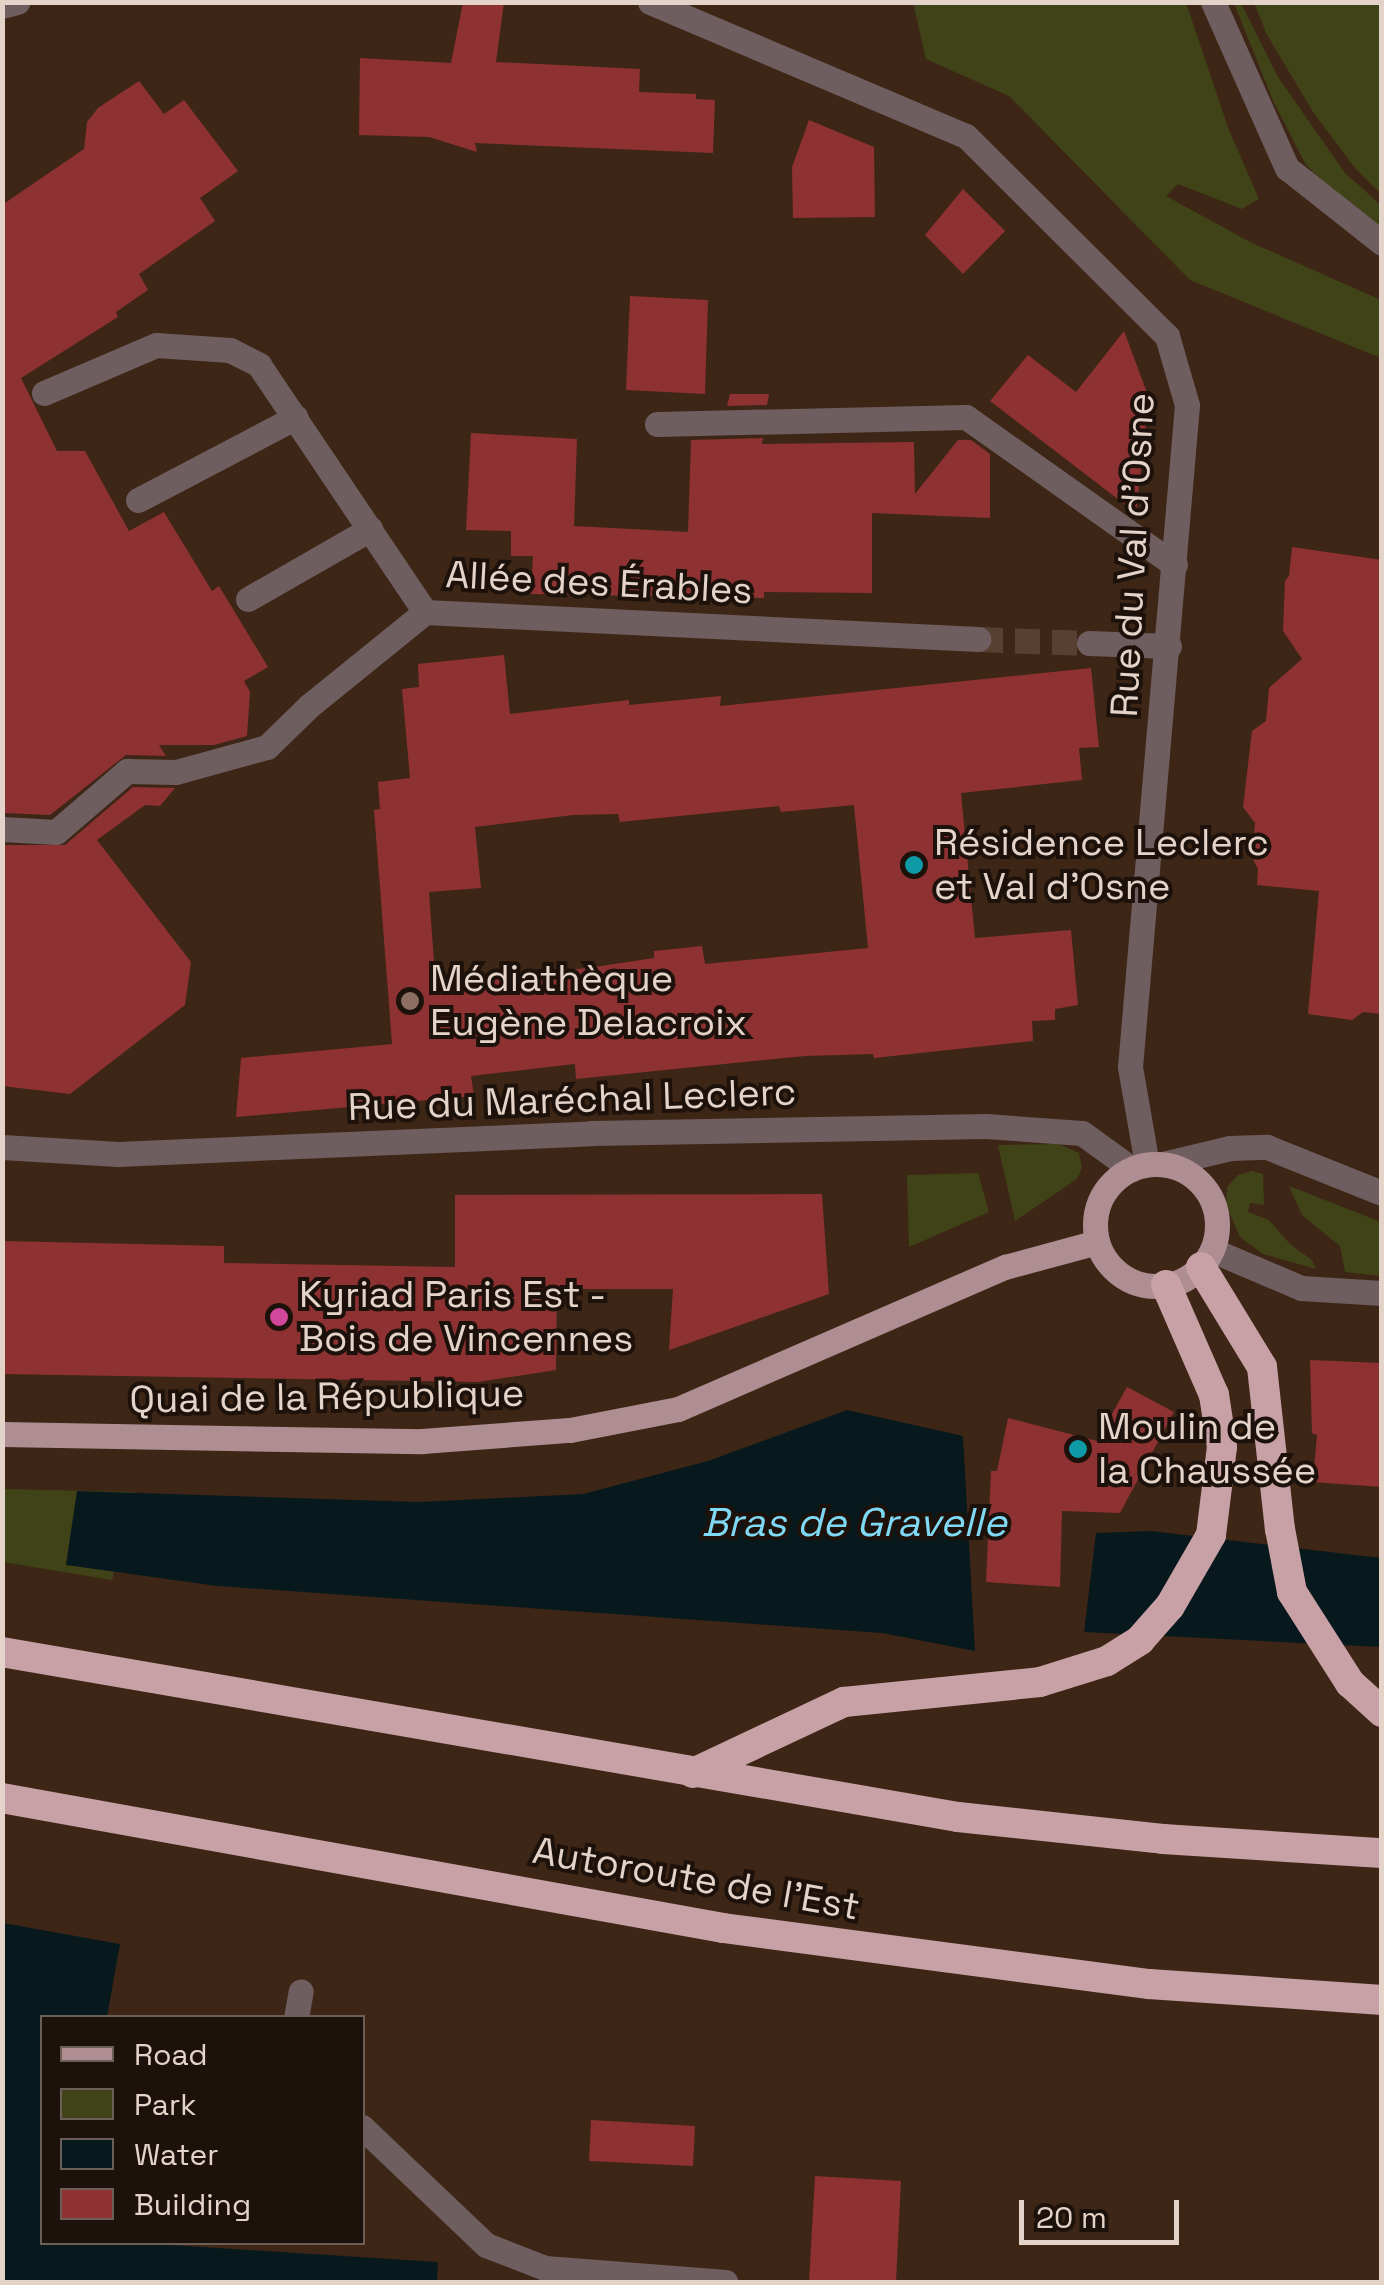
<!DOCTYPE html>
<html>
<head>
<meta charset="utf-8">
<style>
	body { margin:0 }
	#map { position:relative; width:1384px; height:2285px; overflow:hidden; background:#3e2616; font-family:"Space Grotesk",sans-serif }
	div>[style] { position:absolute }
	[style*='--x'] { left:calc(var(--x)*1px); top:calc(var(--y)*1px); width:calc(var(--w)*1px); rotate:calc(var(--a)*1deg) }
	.green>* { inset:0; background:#404317 }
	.water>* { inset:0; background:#08191e }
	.building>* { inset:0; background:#8e3132 }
	.minor-tunnel>* { height:25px; margin-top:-12.5px; transform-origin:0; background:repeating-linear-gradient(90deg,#574031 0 25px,transparent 0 37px) }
	.minor>* { height:25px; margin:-12.5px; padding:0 12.5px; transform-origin:12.5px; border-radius:12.5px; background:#6e5e60 }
	.major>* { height:25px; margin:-12.5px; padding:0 12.5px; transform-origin:12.5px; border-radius:12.5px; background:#ae8e92 }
	.major>.ring { margin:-12.5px; padding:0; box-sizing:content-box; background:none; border:25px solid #ae8e92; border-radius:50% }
	.highway>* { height:30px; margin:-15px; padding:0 15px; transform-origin:15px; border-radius:15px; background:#c7a1a6 }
	.dots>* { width:28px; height:28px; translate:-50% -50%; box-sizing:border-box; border:5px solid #1d120b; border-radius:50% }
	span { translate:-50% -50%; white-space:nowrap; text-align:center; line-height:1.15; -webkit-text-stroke:8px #1d120b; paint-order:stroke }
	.street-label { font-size:38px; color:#e3d3c9 }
	.poi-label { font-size:38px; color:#e3d3c9 }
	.left { translate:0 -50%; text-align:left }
	.water-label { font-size:40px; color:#80d9f4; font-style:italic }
	.frame { position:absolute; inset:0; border:5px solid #e3d3c9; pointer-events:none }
	.legend { position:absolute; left:40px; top:2015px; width:325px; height:230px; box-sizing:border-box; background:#1d120b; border:2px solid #6c5f57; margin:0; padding:12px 18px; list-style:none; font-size:30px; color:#e3d3c9 }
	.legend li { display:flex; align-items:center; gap:20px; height:50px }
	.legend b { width:50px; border:2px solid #6c5f57 }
	.scale { position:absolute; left:1019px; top:2200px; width:160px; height:45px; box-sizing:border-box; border:5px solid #e3d3c9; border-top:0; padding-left:12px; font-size:30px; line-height:35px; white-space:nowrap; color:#e3d3c9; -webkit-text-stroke:8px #1d120b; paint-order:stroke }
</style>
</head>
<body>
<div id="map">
	<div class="green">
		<div style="clip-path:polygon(913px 3px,1186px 3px,1229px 130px,1259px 199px,1242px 209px,1178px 184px,1166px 196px,1250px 242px,1381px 300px,1381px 358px,1190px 280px,1009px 96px,926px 59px)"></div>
		<div style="clip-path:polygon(1234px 3px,1241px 3px,1278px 77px,1345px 173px,1381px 205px,1381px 227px,1329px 191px,1305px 163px,1274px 103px)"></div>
		<div style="clip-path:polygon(1254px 3px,1381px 3px,1381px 194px,1355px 168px,1313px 112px,1267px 35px)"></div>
		<div style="clip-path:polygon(1058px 1144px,1079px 1153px,1082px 1168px,1077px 1179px,1015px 1221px,998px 1145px)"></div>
		<div style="clip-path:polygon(1252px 1171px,1263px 1174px,1264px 1205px,1250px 1203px,1248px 1212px,1269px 1220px,1291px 1245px,1312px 1260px,1316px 1269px,1263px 1254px,1240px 1237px,1226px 1205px,1227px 1187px,1238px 1175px)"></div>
		<div style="clip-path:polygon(978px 1173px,989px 1212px,909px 1247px,907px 1175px)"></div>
		<div style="clip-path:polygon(1289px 1186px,1381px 1222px,1381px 1276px,1345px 1272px,1340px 1246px,1302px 1215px)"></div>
		<div style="clip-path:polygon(2px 1489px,136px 1492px,112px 1580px,3px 1562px)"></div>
	</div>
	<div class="water">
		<div style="clip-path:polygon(847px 1410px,963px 1436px,975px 1651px,882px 1633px,217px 1586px,66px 1565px,77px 1491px,419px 1502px,583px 1494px,708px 1461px)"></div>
		<div style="clip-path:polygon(1151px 1531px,1381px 1558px,1381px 1647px,1084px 1632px,1096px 1533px)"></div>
		<div style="clip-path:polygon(3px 1923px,120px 1944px,107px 2017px,42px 2018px,42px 2242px,140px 2243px,438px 2262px,437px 2282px,3px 2282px)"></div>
	</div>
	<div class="building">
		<div style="clip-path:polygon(463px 2px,504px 2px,496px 62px,640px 69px,639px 92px,696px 94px,696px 99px,715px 100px,713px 153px,475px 143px,477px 152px,429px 137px,359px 135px,360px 58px,451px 63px)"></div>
		<div style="clip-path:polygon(139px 81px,164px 114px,184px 100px,238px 171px,200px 198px,215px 221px,139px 274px,148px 290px,116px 312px,118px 317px,21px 378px,57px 451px,85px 451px,129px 531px,164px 512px,212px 591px,219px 586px,268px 667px,244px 681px,250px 692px,247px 736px,214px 745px,159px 745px,166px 756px,126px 755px,50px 815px,2px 813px,2px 205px,84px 149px,87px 122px,98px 108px)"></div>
		<div style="clip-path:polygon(809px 120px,874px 147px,875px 217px,793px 218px,792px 167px)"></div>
		<div style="clip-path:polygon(963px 189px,1005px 231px,963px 274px,925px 235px)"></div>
		<div style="clip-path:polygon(630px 296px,708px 300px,705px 394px,626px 390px)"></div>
		<div style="clip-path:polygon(1124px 331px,1149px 398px,1136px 513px,990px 401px,1028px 355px,1076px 392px)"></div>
		<div style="clip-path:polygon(730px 394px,769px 394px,767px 405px,727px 406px)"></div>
		<div style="clip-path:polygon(471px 433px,577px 439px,574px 526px,688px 532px,691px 440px,763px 438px,762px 444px,914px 442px,915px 494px,958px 440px,971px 440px,990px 454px,990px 518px,872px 513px,872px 593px,764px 592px,764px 598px,531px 594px,533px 556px,511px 556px,511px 531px,466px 530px)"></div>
		<div style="clip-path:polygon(1292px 547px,1382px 560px,1382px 1014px,1363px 1012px,1352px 1020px,1308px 1014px,1319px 891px,1257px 885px,1258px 869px,1252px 857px,1255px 823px,1243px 807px,1252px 731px,1266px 721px,1269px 688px,1302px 659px,1283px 631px,1285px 581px,1289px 576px)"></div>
		<div style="clip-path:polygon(evenodd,504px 655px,510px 714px,629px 700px,629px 705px,721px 696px,720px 706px,1091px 668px,1099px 747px,1079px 748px,1082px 780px,961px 793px,975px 938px,1071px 930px,1078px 1005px,1055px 1009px,1055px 1020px,1032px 1021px,1033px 1041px,874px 1058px,873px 1054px,805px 1056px,576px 1079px,575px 1064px,471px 1076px,474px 1096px,236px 1117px,241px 1058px,392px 1044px,374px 810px,380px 809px,378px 782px,410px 778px,402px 689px,419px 687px,418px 664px,504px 655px,854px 805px,868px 948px,705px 964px,702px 946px,654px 951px,654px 958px,588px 968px,464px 979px,464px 975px,435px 976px,429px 892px,481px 888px,475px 827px,573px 815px,618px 814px,620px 822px,779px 806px,781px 812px,854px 805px)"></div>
		<div style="clip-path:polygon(133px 787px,175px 788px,160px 806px,145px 805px,97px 840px,191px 962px,185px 1005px,70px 1094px,2px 1086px,2px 845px,65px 845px)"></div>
		<div style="clip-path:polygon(822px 1194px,829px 1294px,669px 1350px,673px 1289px,557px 1289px,556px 1370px,478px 1382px,2px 1374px,2px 1241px,224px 1246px,224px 1263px,455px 1267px,455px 1195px)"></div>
		<div style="clip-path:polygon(1310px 1360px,1382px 1363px,1382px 1487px,1313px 1482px,1317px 1435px,1312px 1433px)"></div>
		<div style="clip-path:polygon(1127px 1387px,1174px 1412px,1120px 1513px,1062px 1511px,1060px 1587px,986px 1582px,991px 1471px,997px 1471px,1008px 1418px,1097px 1441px)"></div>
		<div style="clip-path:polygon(591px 2120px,695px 2126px,693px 2166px,589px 2161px)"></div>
		<div style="clip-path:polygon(815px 2176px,901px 2181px,896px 2282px,809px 2282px)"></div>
	</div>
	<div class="minor-tunnel">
		<div style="--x:978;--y:639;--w:111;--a:2.1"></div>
	</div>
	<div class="minor">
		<div style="--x:650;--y:2;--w:343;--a:23"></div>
		<div style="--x:966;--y:136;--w:284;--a:44.9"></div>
		<div style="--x:1167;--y:336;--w:72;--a:73.8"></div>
		<div style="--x:1187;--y:405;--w:664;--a:94.92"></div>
		<div style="--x:1130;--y:1067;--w:98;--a:80.1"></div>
		<div style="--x:1213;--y:2;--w:182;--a:66"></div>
		<div style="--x:1287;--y:168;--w:121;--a:38.3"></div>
		<div style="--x:2;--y:6;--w:16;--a:-15"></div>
		<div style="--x:44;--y:393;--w:122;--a:-23.2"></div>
		<div style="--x:156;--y:345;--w:74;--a:3.9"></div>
		<div style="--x:230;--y:350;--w:33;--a:27"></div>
		<div style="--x:259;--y:365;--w:298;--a:56.1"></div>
		<div style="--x:657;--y:424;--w:309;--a:-1.3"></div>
		<div style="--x:966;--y:417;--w:256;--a:35.3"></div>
		<div style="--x:138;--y:500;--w:178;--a:-27.7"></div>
		<div style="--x:248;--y:599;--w:141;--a:-29.8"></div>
		<div style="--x:1089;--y:643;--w:80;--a:2.1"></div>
		<div style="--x:2;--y:829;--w:54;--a:3.2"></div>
		<div style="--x:56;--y:832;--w:94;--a:-40.7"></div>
		<div style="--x:127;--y:771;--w:49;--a:1.2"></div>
		<div style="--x:176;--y:772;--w:94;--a:-15.4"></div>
		<div style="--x:267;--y:747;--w:59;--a:-44.3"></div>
		<div style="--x:309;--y:706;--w:149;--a:-39"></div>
		<div style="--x:425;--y:612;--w:554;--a:2.8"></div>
		<div style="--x:2;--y:1147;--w:116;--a:3.5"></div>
		<div style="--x:118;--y:1154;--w:473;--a:-2.5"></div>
		<div style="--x:591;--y:1133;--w:395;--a:-1"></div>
		<div style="--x:986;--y:1126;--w:96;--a:4.2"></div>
		<div style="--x:1082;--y:1133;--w:62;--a:35.8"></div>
		<div style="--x:1163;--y:1164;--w:69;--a:-13.4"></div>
		<div style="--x:1230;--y:1148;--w:37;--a:-2"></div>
		<div style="--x:1267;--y:1147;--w:124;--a:21.8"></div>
		<div style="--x:1212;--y:1250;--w:97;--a:23.1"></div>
		<div style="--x:1301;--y:1288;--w:81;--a:3.5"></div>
		<div style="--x:296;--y:2018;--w:27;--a:-80"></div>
		<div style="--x:362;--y:2127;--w:171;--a:43.6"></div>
		<div style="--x:486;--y:2245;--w:63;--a:21.3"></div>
		<div style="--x:545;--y:2268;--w:181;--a:4.4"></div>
	</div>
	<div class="major">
		<div class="ring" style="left:1095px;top:1164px;width:97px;height:97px"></div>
		<div style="--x:2;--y:1434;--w:420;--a:1"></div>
		<div style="--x:422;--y:1441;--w:148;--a:-4.3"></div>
		<div style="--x:570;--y:1430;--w:110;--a:-11"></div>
		<div style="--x:678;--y:1409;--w:357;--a:-23.5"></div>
		<div style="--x:1005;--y:1267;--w:95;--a:-15.2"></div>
	</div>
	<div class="highway">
		<div style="--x:1201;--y:1267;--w:117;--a:58.6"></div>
		<div style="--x:1262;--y:1367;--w:163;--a:83.7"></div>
		<div style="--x:1280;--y:1529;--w:64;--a:79.2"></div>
		<div style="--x:1292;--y:1592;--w:108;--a:57.5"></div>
		<div style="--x:1350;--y:1683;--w:43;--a:42.2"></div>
		<div style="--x:2;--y:1652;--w:970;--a:9.79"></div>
		<div style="--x:958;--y:1817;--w:206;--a:6.1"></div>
		<div style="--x:1163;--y:1839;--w:219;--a:3.7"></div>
		<div style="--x:693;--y:1773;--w:167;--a:-25.2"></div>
		<div style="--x:844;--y:1702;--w:197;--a:-5.8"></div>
		<div style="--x:1040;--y:1682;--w:70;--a:-17.4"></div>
		<div style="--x:1107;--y:1661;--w:39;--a:-32"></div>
		<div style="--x:1140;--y:1640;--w:45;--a:-48.6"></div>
		<div style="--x:1170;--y:1606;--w:82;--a:-60"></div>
		<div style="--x:1211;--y:1535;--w:89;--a:-82.9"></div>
		<div style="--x:1222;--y:1447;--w:53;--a:-98.7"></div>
		<div style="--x:1214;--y:1395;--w:120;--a:-113.6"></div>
		<div style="--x:2;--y:1798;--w:733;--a:10.22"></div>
		<div style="--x:723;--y:1928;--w:430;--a:7.5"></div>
		<div style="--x:1149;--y:1984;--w:234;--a:3.9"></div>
	</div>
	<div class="dots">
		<div style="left:914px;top:865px;background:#0f9aa8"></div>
		<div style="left:410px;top:1001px;background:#8d6e63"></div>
		<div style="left:279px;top:1317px;background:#d1479c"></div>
		<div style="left:1078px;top:1449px;background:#0f9aa8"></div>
	</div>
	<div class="street-label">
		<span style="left:1133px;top:555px;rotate:-87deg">Rue du Val d'Osne</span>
		<span style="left:599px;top:583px;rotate:3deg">Allée des Érables</span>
		<span style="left:572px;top:1100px;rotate:-2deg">Rue du Maréchal Leclerc</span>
		<span style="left:327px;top:1397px;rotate:-1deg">Quai de la République</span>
		<span style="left:696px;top:1879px;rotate:10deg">Autoroute de l’Est</span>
	</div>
	<div class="poi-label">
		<span class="left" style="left:934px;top:865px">Résidence Leclerc<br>et Val d'Osne</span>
		<span class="left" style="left:430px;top:1001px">Médiathèque<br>Eugène Delacroix</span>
		<span class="left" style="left:299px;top:1317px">Kyriad Paris Est -<br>Bois de Vincennes</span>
		<span class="left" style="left:1098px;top:1449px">Moulin de<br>la Chaussée</span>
	</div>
	<div class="water-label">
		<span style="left:854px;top:1523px">Bras de Gravelle</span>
	</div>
	<div class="frame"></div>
	<ul class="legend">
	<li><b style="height:12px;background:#ae8e92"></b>Road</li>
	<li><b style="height:28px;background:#404317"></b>Park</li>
	<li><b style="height:28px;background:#08191e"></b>Water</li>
	<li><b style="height:28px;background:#8e3132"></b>Building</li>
	</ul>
	<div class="scale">20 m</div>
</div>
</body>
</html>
